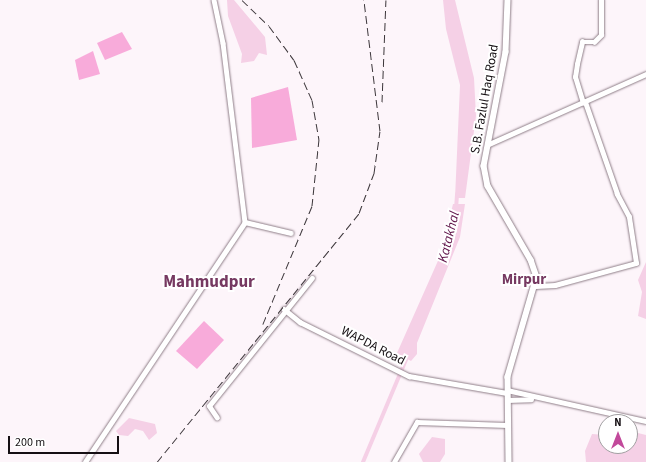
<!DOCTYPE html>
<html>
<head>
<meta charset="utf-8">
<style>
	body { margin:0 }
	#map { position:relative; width:646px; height:462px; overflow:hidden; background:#fdf5fa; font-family:"Source Sans 3",sans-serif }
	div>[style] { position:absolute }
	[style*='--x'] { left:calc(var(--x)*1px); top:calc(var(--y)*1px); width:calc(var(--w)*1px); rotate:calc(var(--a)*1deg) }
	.green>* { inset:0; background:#f8abda }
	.water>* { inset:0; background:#f5d0e6 }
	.canal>* { height:4px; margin:-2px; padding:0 2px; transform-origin:2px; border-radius:2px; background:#f5d0e6 }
	.roads { filter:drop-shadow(0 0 1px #8f7e88) drop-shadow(0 0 1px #8f7e88) }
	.minor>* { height:4.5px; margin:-2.25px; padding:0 2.25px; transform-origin:2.25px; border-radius:2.25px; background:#fff }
	.major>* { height:5.5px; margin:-2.75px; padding:0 2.75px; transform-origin:2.75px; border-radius:2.75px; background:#fff }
	.rail>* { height:1px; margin-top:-0.5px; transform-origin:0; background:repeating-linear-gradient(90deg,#3b3539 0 8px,transparent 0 12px) }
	span { translate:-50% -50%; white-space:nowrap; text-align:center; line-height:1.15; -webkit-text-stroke:4px #fff; paint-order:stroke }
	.street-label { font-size:13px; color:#150f13 }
	.water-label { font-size:14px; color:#60154a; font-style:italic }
	.quarter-label { font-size:15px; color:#763961; font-weight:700 }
	.district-label { font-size:17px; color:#763961; font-weight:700 }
	.north { position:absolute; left:598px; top:414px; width:40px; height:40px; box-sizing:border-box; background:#fff; border:1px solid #a19fa1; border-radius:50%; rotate:0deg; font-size:11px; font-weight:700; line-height:16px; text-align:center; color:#150f13 }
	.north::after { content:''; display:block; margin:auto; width:14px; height:18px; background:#c2499b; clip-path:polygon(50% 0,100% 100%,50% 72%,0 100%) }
	.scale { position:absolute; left:8px; top:436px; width:111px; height:18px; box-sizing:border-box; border:2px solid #150f13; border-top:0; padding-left:5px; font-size:12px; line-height:14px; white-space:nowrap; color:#150f13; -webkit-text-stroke:3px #fff; paint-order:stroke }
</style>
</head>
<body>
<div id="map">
	<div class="green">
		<div style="clip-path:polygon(122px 32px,132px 49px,105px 60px,97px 43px)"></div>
		<div style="clip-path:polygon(93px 51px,100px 74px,79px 80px,75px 60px)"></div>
		<div style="clip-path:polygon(288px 87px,297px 140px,252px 148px,251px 98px)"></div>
		<div style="clip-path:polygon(204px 321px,224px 340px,197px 369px,176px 351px)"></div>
	</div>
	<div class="water">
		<div style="clip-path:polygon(227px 0,234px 0,265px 37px,267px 55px,259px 53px,254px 61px,241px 63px,242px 54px,228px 16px)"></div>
		<div style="clip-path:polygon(443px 0,455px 0,474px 78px,476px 116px,465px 198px,455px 198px,460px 85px,446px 29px)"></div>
		<div style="clip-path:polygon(453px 204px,465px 204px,460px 237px,417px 343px,417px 354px,411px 361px,397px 353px,441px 254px)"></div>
		<div style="clip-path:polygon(646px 262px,646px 319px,638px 316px,642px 292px,638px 280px)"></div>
		<div style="clip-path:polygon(129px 418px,155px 424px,157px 433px,149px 440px,143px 431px,135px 429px,128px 436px,119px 435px,116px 431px)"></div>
		<div style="clip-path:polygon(630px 431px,646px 435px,646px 462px,586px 462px,585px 451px,592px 434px,606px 435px,606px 446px,630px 446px)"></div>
		<div style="clip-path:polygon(432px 437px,445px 439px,445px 454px,440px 462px,423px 462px,419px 454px)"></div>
	</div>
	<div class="canal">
		<div style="--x:456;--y:209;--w:15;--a:-86"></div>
		<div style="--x:363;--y:462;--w:116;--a:-67.2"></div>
	</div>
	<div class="roads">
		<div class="minor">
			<div style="--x:214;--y:0;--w:44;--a:78.2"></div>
			<div style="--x:223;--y:43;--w:180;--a:83"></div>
			<div style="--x:583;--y:103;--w:27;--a:-107"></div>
			<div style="--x:575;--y:77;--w:13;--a:-81"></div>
			<div style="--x:577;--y:64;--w:23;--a:-77"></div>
			<div style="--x:582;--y:42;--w:12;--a:0"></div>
			<div style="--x:594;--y:42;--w:10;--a:-45"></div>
			<div style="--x:601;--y:35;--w:35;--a:-90"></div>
			<div style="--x:489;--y:144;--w:172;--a:-24"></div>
			<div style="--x:536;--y:286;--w:19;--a:-3"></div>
			<div style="--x:555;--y:285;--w:84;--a:-15.2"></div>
			<div style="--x:636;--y:263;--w:47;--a:-98.7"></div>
			<div style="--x:629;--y:217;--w:26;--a:-118"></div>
			<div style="--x:617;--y:194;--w:97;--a:-109.2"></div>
			<div style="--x:284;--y:309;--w:21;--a:39"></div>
			<div style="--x:300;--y:322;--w:122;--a:26.4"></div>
			<div style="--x:409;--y:376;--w:99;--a:9.8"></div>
			<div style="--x:507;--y:390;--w:142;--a:12.6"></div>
			<div style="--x:507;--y:400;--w:24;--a:-2"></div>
			<div style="--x:217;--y:418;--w:14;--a:-124"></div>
			<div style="--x:209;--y:406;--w:164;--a:-51.2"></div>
			<div style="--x:85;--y:462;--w:288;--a:-56.3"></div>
			<div style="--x:245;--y:222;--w:47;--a:13.4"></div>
			<div style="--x:394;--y:462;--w:46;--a:-60.1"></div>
			<div style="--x:417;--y:422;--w:90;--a:1.9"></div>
		</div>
		<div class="major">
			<div style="--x:508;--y:0;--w:52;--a:92.2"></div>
			<div style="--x:506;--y:52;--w:116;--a:100.9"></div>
			<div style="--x:484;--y:166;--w:20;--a:79"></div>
			<div style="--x:488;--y:186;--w:86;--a:59.8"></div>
			<div style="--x:531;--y:260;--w:18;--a:71"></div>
			<div style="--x:537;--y:277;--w:104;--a:106.2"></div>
			<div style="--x:508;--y:377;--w:85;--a:89.3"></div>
		</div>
	</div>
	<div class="rail">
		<div style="--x:242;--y:0;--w:37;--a:44"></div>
		<div style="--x:269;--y:26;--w:42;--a:53.7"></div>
		<div style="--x:294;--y:60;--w:44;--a:65.8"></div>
		<div style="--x:312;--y:100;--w:40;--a:80"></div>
		<div style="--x:319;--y:139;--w:67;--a:96"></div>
		<div style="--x:312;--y:206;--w:128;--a:112.6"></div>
		<div style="--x:382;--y:102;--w:102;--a:-87.8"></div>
		<div style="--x:157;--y:462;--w:321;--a:-50.9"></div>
		<div style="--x:359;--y:213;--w:43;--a:-69.4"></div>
		<div style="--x:374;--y:173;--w:42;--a:-81.9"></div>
		<div style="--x:380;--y:131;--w:132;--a:-97"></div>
	</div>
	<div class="street-label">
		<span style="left:485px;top:99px;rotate:-80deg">S.B. Fazlul Haq Road</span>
		<span style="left:373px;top:346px;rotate:27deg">WAPDA Road</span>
	</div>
	<div class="water-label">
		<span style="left:449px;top:237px;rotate:-76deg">Katakhal</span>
	</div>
	<div class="quarter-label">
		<span style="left:524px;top:280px">Mirpur</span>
	</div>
	<div class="district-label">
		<span style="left:209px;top:283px">Mahmudpur</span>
	</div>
	<div class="north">N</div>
	<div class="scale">200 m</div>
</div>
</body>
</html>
